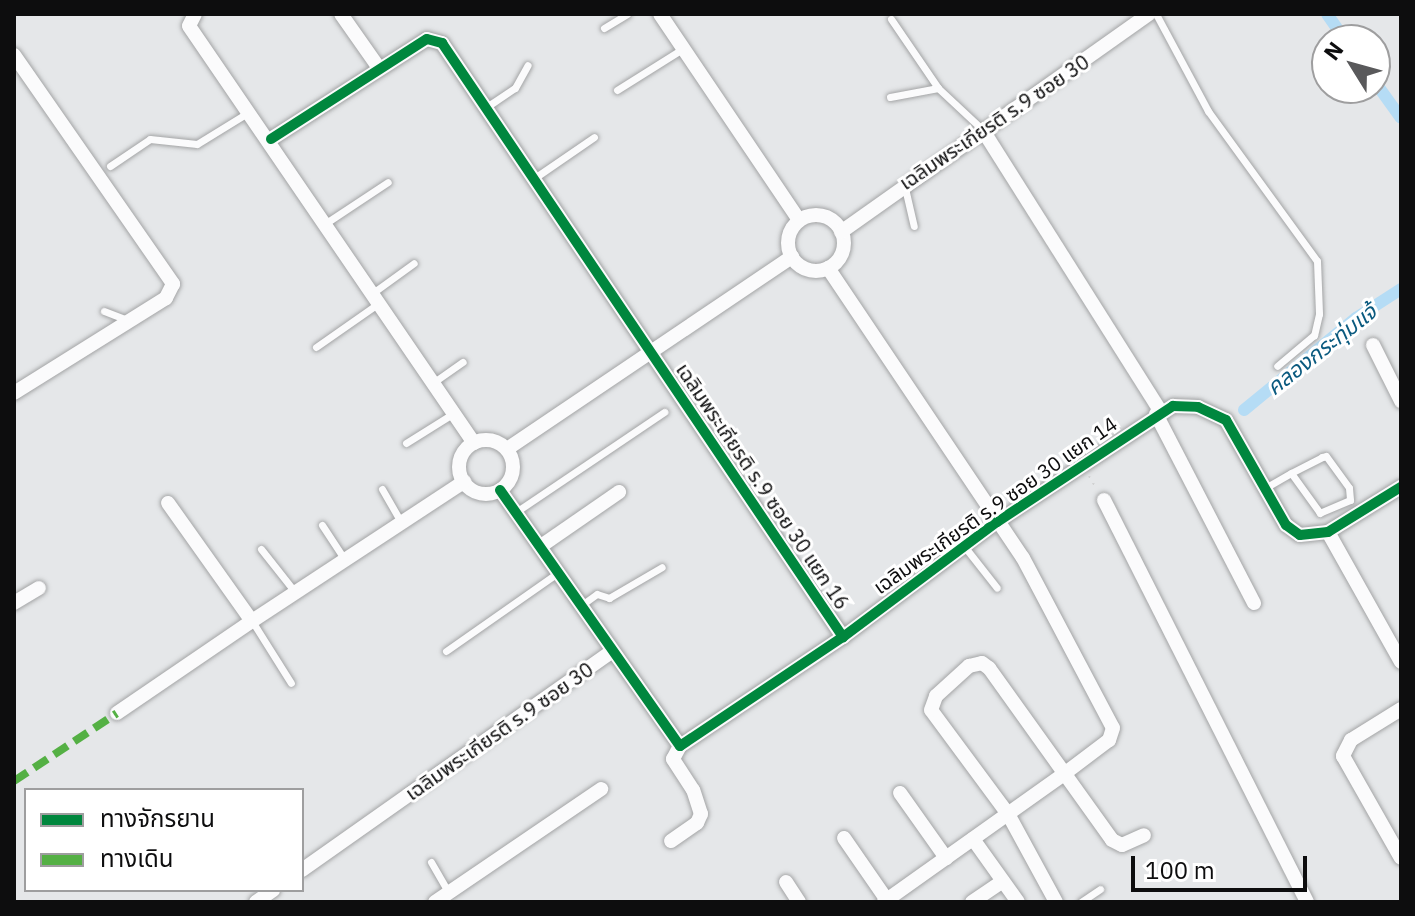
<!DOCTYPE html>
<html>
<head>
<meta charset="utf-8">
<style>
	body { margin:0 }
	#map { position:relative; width:1415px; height:916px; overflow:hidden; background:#e5e7e9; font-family:"IBM Plex Sans","Noto Sans Thai",sans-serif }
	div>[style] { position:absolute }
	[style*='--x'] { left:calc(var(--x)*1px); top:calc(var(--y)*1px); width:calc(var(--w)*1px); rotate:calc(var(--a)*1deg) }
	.canal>* { height:12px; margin:-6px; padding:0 6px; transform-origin:6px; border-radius:6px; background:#b5dcf5 }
	.path>* { height:2px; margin-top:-1px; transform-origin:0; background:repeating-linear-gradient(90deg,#d1d2d2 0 2px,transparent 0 8px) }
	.roads { filter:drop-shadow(0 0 2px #a3a4a5) drop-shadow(0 0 2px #a3a4a5) }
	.service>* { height:7px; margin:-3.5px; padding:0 3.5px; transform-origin:3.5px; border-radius:3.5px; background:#fbfbfc }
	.minor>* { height:14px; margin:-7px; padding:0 7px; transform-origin:7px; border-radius:7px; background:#fbfbfc }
	.minor>.ring { margin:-7px; padding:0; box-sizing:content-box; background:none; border:14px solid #fbfbfc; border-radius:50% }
	.quiet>* { height:8px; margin-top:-4px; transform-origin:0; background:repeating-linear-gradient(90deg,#54b044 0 16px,transparent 0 24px) }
	.cycleway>* { height:10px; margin:-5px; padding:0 5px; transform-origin:5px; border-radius:5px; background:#00873e }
	span { translate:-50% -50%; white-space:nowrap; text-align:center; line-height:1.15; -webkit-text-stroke:6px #fff; paint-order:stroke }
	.street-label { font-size:20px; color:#0d0d0e }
	.water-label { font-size:22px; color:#0a5a7f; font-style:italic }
	.frame { position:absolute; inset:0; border:16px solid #0d0d0e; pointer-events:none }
	.legend { position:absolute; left:24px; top:788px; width:280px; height:104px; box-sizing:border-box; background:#fff; border:2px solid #9e9e9f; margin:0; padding:10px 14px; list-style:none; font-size:24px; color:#0d0d0e }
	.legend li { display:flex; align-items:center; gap:16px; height:40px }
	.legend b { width:40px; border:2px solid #9e9e9f }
	.north { position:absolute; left:1311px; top:24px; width:80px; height:80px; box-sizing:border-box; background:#fff; border:2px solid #9e9e9f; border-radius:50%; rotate:307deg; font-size:22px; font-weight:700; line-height:32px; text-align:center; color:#0d0d0e }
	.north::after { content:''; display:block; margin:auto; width:28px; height:36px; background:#59595b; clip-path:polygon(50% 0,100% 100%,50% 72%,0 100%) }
	.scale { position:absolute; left:1131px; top:856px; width:176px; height:36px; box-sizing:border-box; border:4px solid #0d0d0e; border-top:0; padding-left:10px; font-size:24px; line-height:28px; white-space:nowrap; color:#0d0d0e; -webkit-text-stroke:6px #fff; paint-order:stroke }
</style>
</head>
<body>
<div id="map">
	<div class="canal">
		<div style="--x:1327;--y:14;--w:32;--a:55"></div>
		<div style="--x:1375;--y:82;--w:44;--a:54.2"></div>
		<div style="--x:1244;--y:410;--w:145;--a:-39.4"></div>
		<div style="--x:1356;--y:318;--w:54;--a:-32.8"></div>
	</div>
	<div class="path">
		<div style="--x:1089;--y:476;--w:14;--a:60"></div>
	</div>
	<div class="roads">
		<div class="service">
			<div style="--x:1156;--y:14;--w:110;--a:61.8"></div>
			<div style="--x:1208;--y:111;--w:185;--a:54"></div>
			<div style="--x:1317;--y:261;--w:53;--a:87.8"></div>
			<div style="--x:1319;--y:314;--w:22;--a:103"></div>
			<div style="--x:1314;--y:335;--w:48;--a:140"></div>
			<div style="--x:891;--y:19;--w:83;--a:55.7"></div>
			<div style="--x:938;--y:88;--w:63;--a:43.1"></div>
			<div style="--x:604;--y:28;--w:27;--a:-31"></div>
			<div style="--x:617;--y:90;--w:79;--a:-32.1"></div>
			<div style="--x:890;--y:97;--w:49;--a:-10.6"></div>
			<div style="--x:485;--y:108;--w:36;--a:-34"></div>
			<div style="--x:515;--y:88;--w:26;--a:-61"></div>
			<div style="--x:110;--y:166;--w:48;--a:-34"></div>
			<div style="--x:150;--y:139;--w:47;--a:6.1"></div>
			<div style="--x:197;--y:144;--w:61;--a:-31.6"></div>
			<div style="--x:533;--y:179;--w:74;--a:-34.5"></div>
			<div style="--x:905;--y:188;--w:39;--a:77"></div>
			<div style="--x:326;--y:223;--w:74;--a:-33.5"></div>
			<div style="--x:374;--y:292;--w:49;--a:-35.9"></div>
			<div style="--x:104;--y:311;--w:25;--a:21"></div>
			<div style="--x:316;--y:347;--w:77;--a:-34.9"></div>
			<div style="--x:434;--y:382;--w:35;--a:-35"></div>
			<div style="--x:406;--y:443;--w:57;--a:-32"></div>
			<div style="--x:1265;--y:488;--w:30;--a:-30"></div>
			<div style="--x:1291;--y:473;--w:35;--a:-27"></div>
			<div style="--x:1322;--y:457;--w:4;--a:-14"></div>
			<div style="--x:1326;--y:456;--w:39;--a:54"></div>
			<div style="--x:1349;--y:488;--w:12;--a:85"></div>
			<div style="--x:1350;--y:500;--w:33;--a:157"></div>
			<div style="--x:1320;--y:513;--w:49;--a:-125.9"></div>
			<div style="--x:382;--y:489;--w:38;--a:60"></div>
			<div style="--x:516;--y:512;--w:179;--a:-34"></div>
			<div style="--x:322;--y:525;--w:42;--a:56.7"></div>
			<div style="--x:964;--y:546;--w:53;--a:51.8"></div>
			<div style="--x:261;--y:549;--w:55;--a:51.7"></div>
			<div style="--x:583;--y:604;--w:17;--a:-36"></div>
			<div style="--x:597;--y:594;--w:13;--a:18"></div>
			<div style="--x:609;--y:598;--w:61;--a:-30.3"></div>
			<div style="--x:252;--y:621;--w:73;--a:57.8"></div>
			<div style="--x:446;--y:651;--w:138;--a:-35"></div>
			<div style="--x:431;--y:862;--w:36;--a:60"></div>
			<div style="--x:1081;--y:902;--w:23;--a:-34"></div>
		</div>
		<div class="minor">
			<div style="--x:195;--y:14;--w:13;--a:117"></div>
			<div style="--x:189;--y:26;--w:505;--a:55.65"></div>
			<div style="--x:341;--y:14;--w:66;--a:54.9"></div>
			<div style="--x:660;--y:14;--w:249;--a:56"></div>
			<div style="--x:14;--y:55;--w:279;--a:55.2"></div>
			<div style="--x:173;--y:284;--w:16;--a:117"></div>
			<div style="--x:166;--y:298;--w:179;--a:148"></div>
			<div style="--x:984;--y:132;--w:331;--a:57.7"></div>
			<div style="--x:271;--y:139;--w:185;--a:-32.7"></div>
			<div style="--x:427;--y:39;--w:16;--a:15"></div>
			<div style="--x:442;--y:43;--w:717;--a:55.98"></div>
			<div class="ring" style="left:788px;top:215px;width:42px;height:42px"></div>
			<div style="--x:841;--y:232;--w:377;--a:-35.3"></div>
			<div style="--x:828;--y:268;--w:349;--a:56.1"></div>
			<div style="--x:1023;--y:558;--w:192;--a:62.1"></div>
			<div style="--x:1113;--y:728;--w:13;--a:108"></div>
			<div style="--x:1109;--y:740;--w:56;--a:142.9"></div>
			<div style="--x:1064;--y:774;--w:221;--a:144.6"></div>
			<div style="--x:1373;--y:345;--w:63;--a:63.4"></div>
			<div style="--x:1156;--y:414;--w:213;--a:62.6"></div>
			<div class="ring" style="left:459px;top:440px;width:40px;height:40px"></div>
			<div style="--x:507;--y:449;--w:344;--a:-34"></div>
			<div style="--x:500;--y:490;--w:313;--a:54.9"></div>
			<div style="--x:680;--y:746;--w:196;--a:-33.8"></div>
			<div style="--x:843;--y:637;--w:192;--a:-36.8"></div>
			<div style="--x:997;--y:522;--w:211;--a:-33.4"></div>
			<div style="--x:1173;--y:406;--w:25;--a:2"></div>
			<div style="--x:1198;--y:407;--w:31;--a:25"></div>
			<div style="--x:1226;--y:420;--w:121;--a:60.3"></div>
			<div style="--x:1286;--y:525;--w:17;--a:36"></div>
			<div style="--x:1300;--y:535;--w:28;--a:-6"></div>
			<div style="--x:1328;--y:532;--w:86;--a:-31.7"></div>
			<div style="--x:1104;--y:500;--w:450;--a:63.2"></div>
			<div style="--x:168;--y:503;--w:145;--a:54.6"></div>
			<div style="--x:252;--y:621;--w:254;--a:-33.3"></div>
			<div style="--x:1328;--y:532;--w:149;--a:60.7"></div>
			<div style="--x:541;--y:546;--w:95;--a:-34.7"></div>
			<div style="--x:14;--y:603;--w:29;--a:-31"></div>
			<div style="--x:1401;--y:709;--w:59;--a:148.2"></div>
			<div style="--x:1351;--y:740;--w:18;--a:117"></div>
			<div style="--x:1343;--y:756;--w:117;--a:60.4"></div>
			<div style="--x:117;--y:713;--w:163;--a:-34.3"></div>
			<div style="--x:900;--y:793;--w:80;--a:54.7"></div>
			<div style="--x:844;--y:838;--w:75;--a:55.3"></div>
			<div style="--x:973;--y:839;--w:77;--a:54.5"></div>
			<div style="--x:671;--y:841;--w:32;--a:-35"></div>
			<div style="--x:697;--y:823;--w:10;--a:-66"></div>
			<div style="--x:701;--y:814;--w:25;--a:-108"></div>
			<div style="--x:693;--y:790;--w:37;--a:-123"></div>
			<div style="--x:673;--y:759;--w:15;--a:-62"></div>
			<div style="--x:302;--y:870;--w:380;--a:-35.2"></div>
			<div style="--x:786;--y:882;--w:24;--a:57"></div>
			<div style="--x:256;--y:902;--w:21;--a:-35"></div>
			<div style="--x:435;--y:902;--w:201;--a:-34.2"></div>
			<div style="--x:972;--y:902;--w:37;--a:-34"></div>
			<div style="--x:1056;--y:902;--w:100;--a:-118.6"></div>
			<div style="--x:1008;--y:814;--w:129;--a:-126.5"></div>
			<div style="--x:931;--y:710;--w:15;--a:-70"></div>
			<div style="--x:936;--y:696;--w:45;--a:-42.3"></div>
			<div style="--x:969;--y:666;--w:13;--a:-13"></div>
			<div style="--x:982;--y:663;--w:9;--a:36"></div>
			<div style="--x:989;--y:668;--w:211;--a:54.4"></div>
			<div style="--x:1112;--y:840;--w:11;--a:27"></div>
			<div style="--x:1122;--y:845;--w:24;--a:-24"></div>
		</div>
	</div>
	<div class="quiet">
		<div style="--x:14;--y:781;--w:123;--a:-33.4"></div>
	</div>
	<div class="cycleway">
		<div style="--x:271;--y:139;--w:185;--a:-32.7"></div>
		<div style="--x:427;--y:39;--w:16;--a:15"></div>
		<div style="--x:442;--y:43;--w:717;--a:55.98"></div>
		<div style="--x:500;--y:490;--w:313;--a:54.9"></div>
		<div style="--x:680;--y:746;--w:196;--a:-33.8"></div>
		<div style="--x:843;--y:637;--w:192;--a:-36.8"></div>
		<div style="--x:997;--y:522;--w:211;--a:-33.4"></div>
		<div style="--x:1173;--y:406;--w:25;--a:2"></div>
		<div style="--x:1198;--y:407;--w:31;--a:25"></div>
		<div style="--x:1226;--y:420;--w:121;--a:60.3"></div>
		<div style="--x:1286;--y:525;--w:17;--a:36"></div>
		<div style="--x:1300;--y:535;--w:28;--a:-6"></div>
		<div style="--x:1328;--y:532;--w:86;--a:-31.7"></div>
	</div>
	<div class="street-label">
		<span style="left:994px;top:122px;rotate:-34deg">เฉลิมพระเกียรติ ร.9 ซอย 30</span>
		<span style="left:763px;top:486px;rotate:56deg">เฉลิมพระเกียรติ ร.9 ซอย 30 แยก 16</span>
		<span style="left:995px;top:505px;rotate:-35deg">เฉลิมพระเกียรติ ร.9 ซอย 30 แยก 14</span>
		<span style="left:499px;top:731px;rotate:-35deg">เฉลิมพระเกียรติ ร.9 ซอย 30</span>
	</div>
	<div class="water-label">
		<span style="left:1321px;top:349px;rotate:-38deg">คลองกระทุ่มแจ้</span>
	</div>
	<div class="frame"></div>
	<ul class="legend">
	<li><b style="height:10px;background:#00873e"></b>ทางจักรยาน</li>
	<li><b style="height:10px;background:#54b044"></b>ทางเดิน</li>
	</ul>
	<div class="north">N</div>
	<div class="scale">100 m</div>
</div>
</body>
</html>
